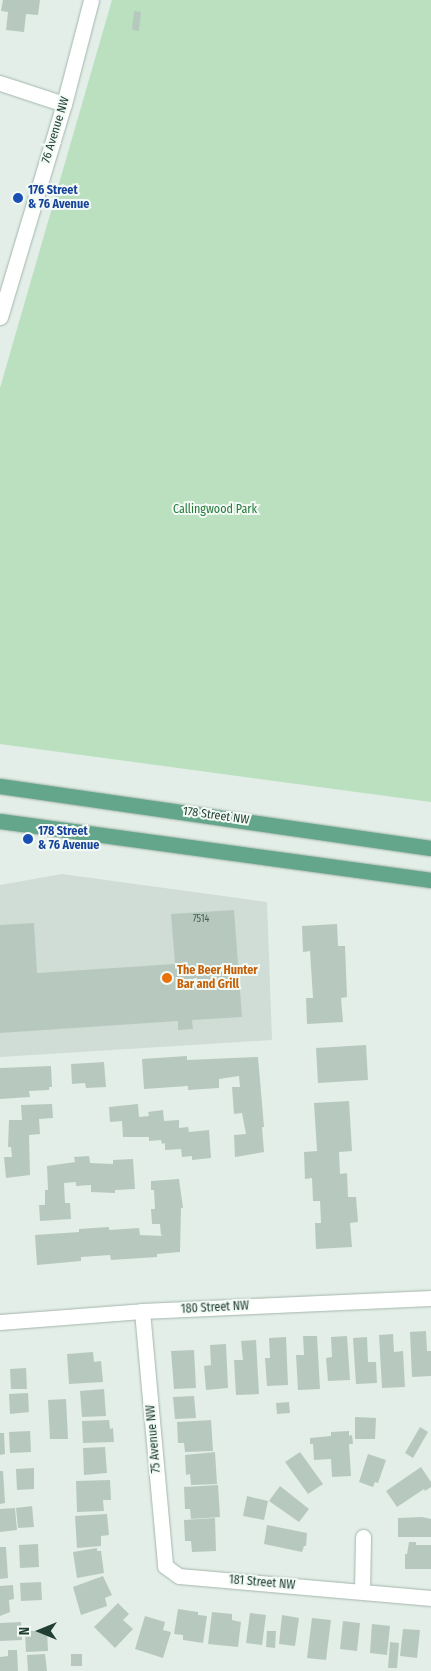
<!DOCTYPE html>
<html>
<head>
<meta charset="utf-8">
<style>
	body { margin:0 }
	#map { position:relative; width:431px; height:1671px; overflow:hidden; background:#e2eee7; font-family:"Fira Sans Condensed",sans-serif }
	div>[style] { position:absolute }
	[style*='--x'] { left:calc(var(--x)*1px); top:calc(var(--y)*1px); width:calc(var(--w)*1px); rotate:calc(var(--a)*1deg) }
	.built>* { inset:0; background:#d0ddd6 }
	.green>* { inset:0; background:#bae0bf }
	.building>* { inset:0; background:#b7c9bf }
	.roads { filter:drop-shadow(0 0 1px #a4b6ad) drop-shadow(0 0 1px #a4b6ad) }
	.minor>* { height:15px; margin:-7.5px; padding:0 7.5px; transform-origin:7.5px; border-radius:7.5px; background:#fff }
	.major>* { height:15px; margin:-7.5px; padding:0 7.5px; transform-origin:7.5px; border-radius:7.5px; background:#64a68b }
	.dots>* { width:14px; height:14px; translate:-50% -50%; box-sizing:border-box; border:2px solid #f3faf6; border-radius:50% }
	span { translate:-50% -50%; white-space:nowrap; text-align:center; line-height:1.15; -webkit-text-stroke:4px #f3faf6; paint-order:stroke }
	.number-label { font-size:10px; color:#466256 }
	.number-label span { -webkit-text-stroke-width:0 }
	.street-label { font-size:12px; color:#214033 }
	.transit-label { font-size:12px; color:#164399; font-weight:700 }
	.left { translate:0 -50%; text-align:left }
	.park-label { font-size:12px; color:#287a3c }
	.food-label { font-size:12px; color:#c56008; font-weight:700 }
	.north { position:absolute; left:15px; top:1606px; width:50px; height:50px; -webkit-text-stroke:4px #f3faf6; paint-order:stroke; rotate:270deg; font-size:14px; font-weight:700; line-height:20px; text-align:center; color:#214033 }
	.north::after { content:''; display:block; margin:auto; width:18px; height:22px; background:#214033; clip-path:polygon(50% 0,100% 100%,50% 72%,0 100%) }
</style>
</head>
<body>
<div id="map">
	<div class="built">
		<div style="clip-path:polygon(62px 874px,267px 902px,272px 1040px,0 1057px,0 885px)"></div>
	</div>
	<div class="green">
		<div style="clip-path:polygon(112px 0,431px 0,431px 802px,0 744px,0 388px)"></div>
	</div>
	<div class="building">
		<div style="clip-path:polygon(3px 0,40px 0,38px 15px,26px 14px,24px 32px,6px 30px,8px 12px,1px 11px)"></div>
		<div style="clip-path:polygon(134px 11px,141px 12px,139px 31px,132px 30px)"></div>
		<div style="clip-path:polygon(234px 910px,242px 1017px,192px 1020px,193px 1029px,178px 1030px,178px 1021px,0 1033px,0 925px,34px 923px,37px 973px,175px 964px,171px 914px)"></div>
		<div style="clip-path:polygon(337px 924px,338px 946px,345px 946px,347px 997px,341px 998px,343px 1022px,307px 1024px,306px 998px,313px 998px,310px 951px,303px 952px,302px 926px)"></div>
		<div style="clip-path:polygon(366px 1045px,368px 1080px,318px 1083px,316px 1048px)"></div>
		<div style="clip-path:polygon(187px 1056px,187px 1060px,258px 1057px,264px 1127px,262px 1127px,264px 1152px,235px 1157px,234px 1135px,246px 1134px,242px 1113px,234px 1114px,232px 1087px,240px 1087px,239px 1076px,219px 1079px,219px 1088px,188px 1090px,188px 1086px,144px 1089px,142px 1059px)"></div>
		<div style="clip-path:polygon(104px 1062px,106px 1087px,86px 1088px,85px 1083px,72px 1084px,71px 1064px)"></div>
		<div style="clip-path:polygon(51px 1066px,52px 1087px,49px 1087px,49px 1090px,29px 1091px,30px 1097px,0 1099px,0 1068px)"></div>
		<div style="clip-path:polygon(349px 1101px,352px 1151px,339px 1152px,340px 1174px,347px 1173px,348px 1197px,356px 1197px,358px 1222px,350px 1223px,352px 1247px,316px 1249px,315px 1223px,321px 1223px,320px 1201px,313px 1201px,312px 1178px,305px 1179px,304px 1152px,317px 1151px,314px 1103px)"></div>
		<div style="clip-path:polygon(52px 1104px,53px 1118px,39px 1119px,40px 1134px,29px 1135px,30px 1175px,6px 1178px,4px 1157px,12px 1157px,11px 1147px,8px 1147px,9px 1120px,22px 1120px,21px 1105px)"></div>
		<div style="clip-path:polygon(138px 1104px,139px 1117px,149px 1116px,148px 1112px,163px 1110px,164px 1121px,179px 1120px,179px 1128px,188px 1127px,189px 1132px,209px 1130px,211px 1158px,192px 1160px,192px 1156px,182px 1157px,181px 1149px,165px 1150px,165px 1143px,162px 1144px,161px 1140px,149px 1141px,149px 1137px,123px 1137px,122px 1121px,110px 1122px,109px 1107px)"></div>
		<div style="clip-path:polygon(89px 1156px,90px 1163px,113px 1164px,113px 1160px,133px 1159px,135px 1189px,115px 1190px,115px 1193px,91px 1192px,91px 1185px,76px 1186px,76px 1182px,64px 1183px,65px 1203px,70px 1203px,71px 1219px,40px 1221px,39px 1205px,45px 1205px,45px 1190px,48px 1190px,47px 1166px,75px 1162px,74px 1157px)"></div>
		<div style="clip-path:polygon(179px 1179px,183px 1208px,181px 1208px,180px 1252px,157px 1254px,157px 1257px,111px 1260px,110px 1255px,81px 1257px,81px 1261px,37px 1265px,35px 1235px,79px 1232px,79px 1229px,109px 1227px,109px 1230px,139px 1228px,140px 1235px,163px 1236px,161px 1235px,160px 1224px,152px 1224px,151px 1209px,155px 1209px,154px 1190px,151px 1190px,151px 1181px)"></div>
		<div style="clip-path:polygon(426px 1331px,427px 1351px,431px 1351px,431px 1376px,412px 1377px,410px 1332px)"></div>
		<div style="clip-path:polygon(393px 1334px,394px 1352px,403px 1351px,405px 1387px,382px 1388px,379px 1335px)"></div>
		<div style="clip-path:polygon(303px 1336px,317px 1336px,320px 1389px,298px 1390px,296px 1355px,304px 1355px)"></div>
		<div style="clip-path:polygon(347px 1336px,350px 1380px,328px 1381px,326px 1358px,332px 1357px,331px 1337px)"></div>
		<div style="clip-path:polygon(286px 1337px,288px 1385px,267px 1386px,265px 1358px,270px 1358px,269px 1338px)"></div>
		<div style="clip-path:polygon(367px 1337px,368px 1362px,376px 1362px,377px 1383px,356px 1384px,353px 1338px)"></div>
		<div style="clip-path:polygon(256px 1340px,259px 1394px,236px 1395px,234px 1360px,243px 1360px,241px 1341px)"></div>
		<div style="clip-path:polygon(226px 1344px,228px 1388px,206px 1390px,204px 1366px,211px 1365px,210px 1345px)"></div>
		<div style="clip-path:polygon(194px 1350px,196px 1388px,174px 1389px,171px 1351px)"></div>
		<div style="clip-path:polygon(93px 1352px,94px 1362px,101px 1361px,103px 1382px,69px 1384px,67px 1354px)"></div>
		<div style="clip-path:polygon(26px 1368px,27px 1389px,11px 1389px,10px 1369px)"></div>
		<div style="clip-path:polygon(104px 1389px,106px 1416px,82px 1417px,80px 1391px)"></div>
		<div style="clip-path:polygon(28px 1393px,29px 1412px,10px 1414px,9px 1394px)"></div>
		<div style="clip-path:polygon(194px 1396px,196px 1418px,175px 1419px,173px 1397px)"></div>
		<div style="clip-path:polygon(66px 1399px,68px 1439px,50px 1439px,48px 1400px)"></div>
		<div style="clip-path:polygon(289px 1402px,290px 1413px,277px 1414px,276px 1403px)"></div>
		<div style="clip-path:polygon(355px 1417px,376px 1418px,375px 1439px,355px 1439px)"></div>
		<div style="clip-path:polygon(109px 1420px,110px 1429px,113px 1428px,114px 1442px,83px 1443px,82px 1421px)"></div>
		<div style="clip-path:polygon(211px 1420px,213px 1451px,185px 1452px,184px 1443px,178px 1443px,177px 1422px)"></div>
		<div style="clip-path:polygon(420px 1427px,428px 1432px,413px 1458px,405px 1453px)"></div>
		<div style="clip-path:polygon(30px 1431px,31px 1452px,10px 1453px,9px 1432px)"></div>
		<div style="clip-path:polygon(349px 1431px,349px 1436px,352px 1435px,353px 1444px,349px 1444px,351px 1476px,332px 1477px,331px 1459px,314px 1460px,313px 1444px,310px 1444px,310px 1438px,331px 1436px,331px 1432px)"></div>
		<div style="clip-path:polygon(0 1433px,4px 1433px,5px 1454px,0 1455px)"></div>
		<div style="clip-path:polygon(105px 1447px,107px 1473px,84px 1475px,83px 1448px)"></div>
		<div style="clip-path:polygon(215px 1452px,217px 1484px,191px 1485px,190px 1474px,186px 1475px,185px 1455px)"></div>
		<div style="clip-path:polygon(300px 1452px,323px 1484px,308px 1494px,285px 1462px)"></div>
		<div style="clip-path:polygon(368px 1454px,386px 1460px,378px 1483px,375px 1482px,373px 1487px,359px 1482px)"></div>
		<div style="clip-path:polygon(421px 1467px,431px 1482px,431px 1487px,425px 1491px,424px 1489px,397px 1507px,386px 1491px)"></div>
		<div style="clip-path:polygon(34px 1468px,34px 1489px,17px 1490px,16px 1469px)"></div>
		<div style="clip-path:polygon(0 1471px,3px 1471px,5px 1503px,0 1504px)"></div>
		<div style="clip-path:polygon(110px 1480px,111px 1500px,103px 1500px,104px 1511px,77px 1512px,76px 1481px)"></div>
		<div style="clip-path:polygon(218px 1485px,220px 1517px,191px 1519px,190px 1509px,185px 1509px,184px 1487px)"></div>
		<div style="clip-path:polygon(280px 1486px,309px 1509px,299px 1522px,269px 1501px)"></div>
		<div style="clip-path:polygon(247px 1496px,268px 1501px,264px 1520px,243px 1516px)"></div>
		<div style="clip-path:polygon(32px 1506px,34px 1527px,18px 1528px,16px 1508px)"></div>
		<div style="clip-path:polygon(15px 1508px,17px 1530px,0 1532px,0 1509px)"></div>
		<div style="clip-path:polygon(107px 1514px,109px 1535px,101px 1536px,101px 1546px,77px 1548px,75px 1516px)"></div>
		<div style="clip-path:polygon(422px 1517px,431px 1519px,431px 1537px,398px 1537px,398px 1518px)"></div>
		<div style="clip-path:polygon(215px 1518px,216px 1551px,192px 1552px,191px 1541px,185px 1541px,184px 1520px)"></div>
		<div style="clip-path:polygon(267px 1525px,307px 1533px,306px 1546px,304px 1546px,302px 1552px,264px 1544px)"></div>
		<div style="clip-path:polygon(409px 1542px,416px 1542px,416px 1545px,431px 1545px,431px 1569px,405px 1569px,405px 1554px,407px 1554px)"></div>
		<div style="clip-path:polygon(38px 1544px,39px 1567px,20px 1568px,19px 1545px)"></div>
		<div style="clip-path:polygon(0 1547px,6px 1547px,8px 1578px,0 1579px)"></div>
		<div style="clip-path:polygon(97px 1548px,97px 1551px,101px 1551px,104px 1573px,77px 1578px,73px 1552px)"></div>
		<div style="clip-path:polygon(103px 1576px,112px 1595px,105px 1598px,107px 1606px,81px 1615px,73px 1587px)"></div>
		<div style="clip-path:polygon(41px 1582px,42px 1600px,21px 1601px,20px 1583px)"></div>
		<div style="clip-path:polygon(13px 1585px,14px 1599px,9px 1600px,10px 1612px,0 1616px,0 1586px)"></div>
		<div style="clip-path:polygon(118px 1603px,129px 1614px,123px 1620px,133px 1629px,115px 1648px,94px 1627px)"></div>
		<div style="clip-path:polygon(178px 1609px,198px 1612px,198px 1615px,207px 1616px,203px 1643px,183px 1640px,183px 1635px,174px 1634px)"></div>
		<div style="clip-path:polygon(212px 1612px,232px 1614px,232px 1620px,241px 1622px,238px 1647px,208px 1644px)"></div>
		<div style="clip-path:polygon(250px 1613px,266px 1615px,262px 1645px,246px 1643px)"></div>
		<div style="clip-path:polygon(282px 1615px,299px 1618px,295px 1646px,279px 1644px)"></div>
		<div style="clip-path:polygon(145px 1616px,165px 1622px,163px 1630px,171px 1632px,163px 1658px,135px 1649px)"></div>
		<div style="clip-path:polygon(312px 1618px,331px 1620px,326px 1660px,307px 1658px)"></div>
		<div style="clip-path:polygon(343px 1621px,360px 1623px,357px 1651px,340px 1649px)"></div>
		<div style="clip-path:polygon(21px 1622px,22px 1640px,0 1641px,0 1623px)"></div>
		<div style="clip-path:polygon(372px 1624px,390px 1626px,387px 1655px,370px 1653px)"></div>
		<div style="clip-path:polygon(403px 1629px,420px 1630px,417px 1658px,400px 1656px)"></div>
		<div style="clip-path:polygon(25px 1631px,47px 1631px,48px 1651px,26px 1652px)"></div>
		<div style="clip-path:polygon(267px 1631px,276px 1631px,275px 1648px,266px 1647px)"></div>
		<div style="clip-path:polygon(390px 1642px,399px 1643px,397px 1668px,388px 1668px)"></div>
		<div style="clip-path:polygon(8px 1650px,17px 1650px,18px 1671px,0 1671px,0 1657px,8px 1656px)"></div>
		<div style="clip-path:polygon(45px 1654px,47px 1671px,28px 1671px,27px 1655px)"></div>
		<div style="clip-path:polygon(71px 1654px,82px 1654px,82px 1666px,71px 1666px)"></div>
	</div>
	<div class="roads">
		<div class="minor">
			<div style="--x:0;--y:83;--w:67;--a:18.2"></div>
			<div style="--x:0;--y:317;--w:222;--a:-73.3"></div>
			<div style="--x:64;--y:104;--w:107;--a:-75.4"></div>
			<div style="--x:142;--y:1311;--w:256;--a:84.8"></div>
			<div style="--x:165;--y:1566;--w:17;--a:36"></div>
			<div style="--x:179;--y:1576;--w:253;--a:5"></div>
			<div style="--x:0;--y:1322;--w:142;--a:-4.4"></div>
			<div style="--x:142;--y:1311;--w:289;--a:-2.6"></div>
			<div style="--x:362;--y:1591;--w:54;--a:-88.9"></div>
		</div>
		<div class="major">
			<div style="--x:0;--y:786;--w:435;--a:8.2"></div>
			<div style="--x:0;--y:821;--w:435;--a:7.8"></div>
		</div>
	</div>
	<div class="dots">
		<div style="left:18px;top:198px;background:#1a4fb4"></div>
		<div style="left:28px;top:839px;background:#1a4fb4"></div>
		<div style="left:167px;top:978px;background:#e8710a"></div>
	</div>
	<div class="number-label">
		<span style="left:201px;top:920px">7514</span>
	</div>
	<div class="street-label">
		<span style="left:56px;top:130px;rotate:-73deg">76 Avenue NW</span>
		<span style="left:216px;top:816px;rotate:8deg">178 Street NW</span>
		<span style="left:215px;top:1308px;rotate:-3deg">180 Street NW</span>
		<span style="left:154px;top:1439px;rotate:-95deg">75 Avenue NW</span>
		<span style="left:262px;top:1583px;rotate:5deg">181 Street NW</span>
	</div>
	<div class="transit-label">
		<span class="left" style="left:28px;top:198px">176 Street<br>&amp; 76 Avenue</span>
		<span class="left" style="left:38px;top:839px">178 Street<br>&amp; 76 Avenue</span>
	</div>
	<div class="park-label">
		<span style="left:215px;top:510px">Callingwood Park</span>
	</div>
	<div class="food-label">
		<span class="left" style="left:177px;top:978px">The Beer Hunter<br>Bar and Grill</span>
	</div>
	<div class="north">N</div>
</div>
</body>
</html>
